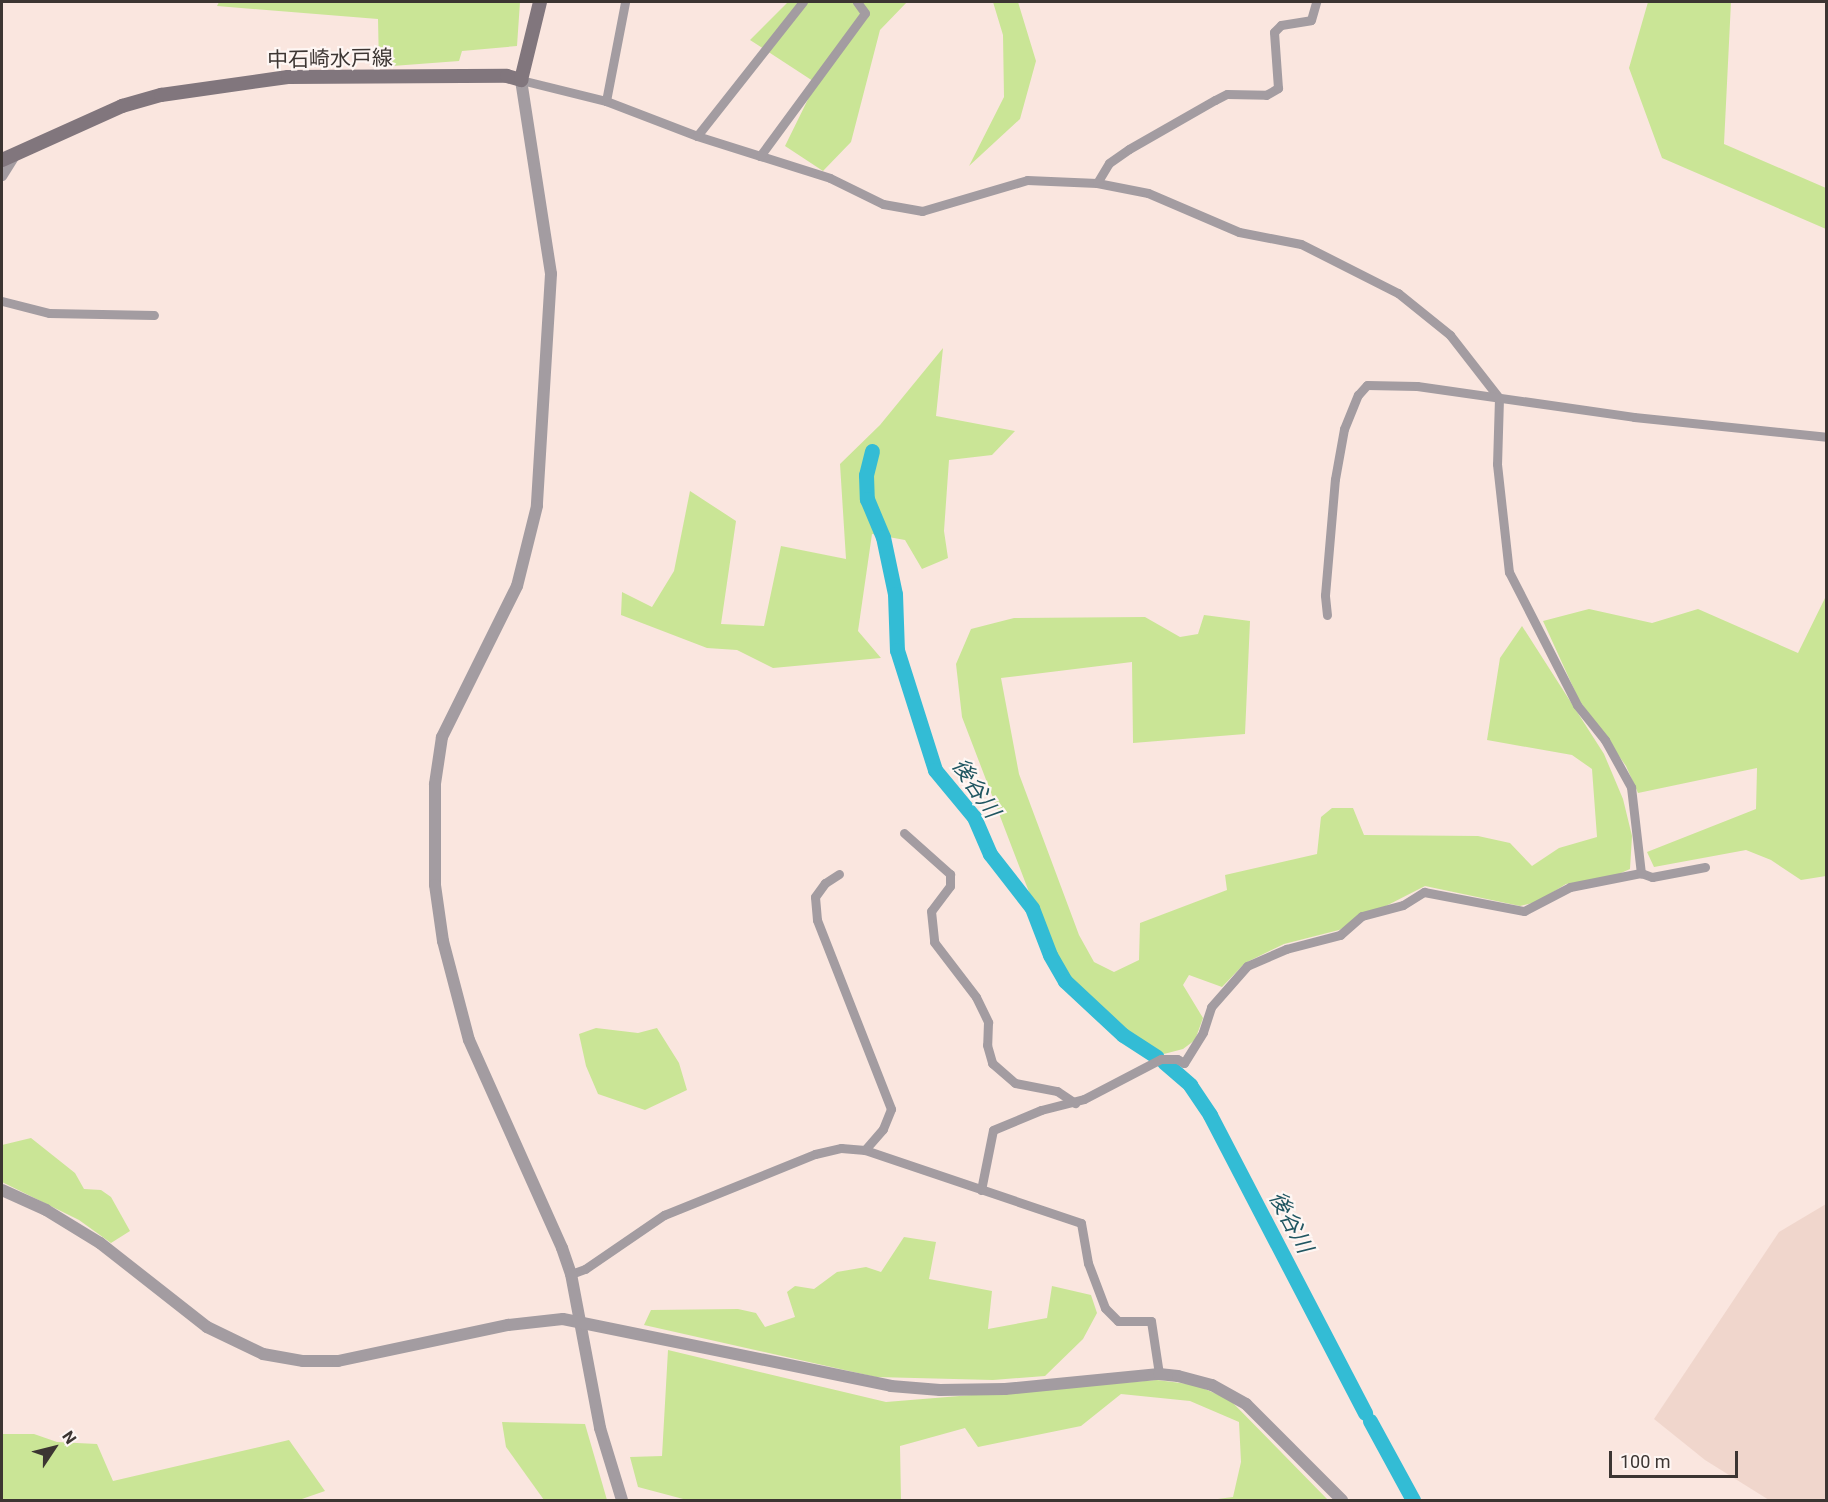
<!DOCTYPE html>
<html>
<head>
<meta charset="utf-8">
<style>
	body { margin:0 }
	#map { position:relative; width:1828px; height:1502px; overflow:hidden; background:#fae6df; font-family:Roboto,"Noto Sans JP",sans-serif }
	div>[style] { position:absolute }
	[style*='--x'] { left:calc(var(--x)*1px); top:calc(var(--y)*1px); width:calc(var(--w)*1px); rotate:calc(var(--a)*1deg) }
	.built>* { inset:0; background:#f0d6cc }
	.green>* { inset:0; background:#cae596 }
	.river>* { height:15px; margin:-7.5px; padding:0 7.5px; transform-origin:7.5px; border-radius:7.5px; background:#33bcd5 }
	.minor>* { height:9px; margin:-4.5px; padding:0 4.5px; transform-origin:4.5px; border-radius:4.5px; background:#a39ca1 }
	.tertiary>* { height:12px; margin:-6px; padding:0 6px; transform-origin:6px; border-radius:6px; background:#a39ca1 }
	.secondary>* { height:14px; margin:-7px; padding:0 7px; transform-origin:7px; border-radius:7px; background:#81767d }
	span { translate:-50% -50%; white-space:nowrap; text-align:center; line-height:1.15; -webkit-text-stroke:4.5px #fef6f3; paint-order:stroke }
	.street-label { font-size:21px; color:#3c3532 }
	.water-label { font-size:22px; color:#205661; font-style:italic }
	.frame { position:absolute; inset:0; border:3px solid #3c3532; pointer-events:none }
	.north { position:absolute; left:24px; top:1418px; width:60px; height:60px; -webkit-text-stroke:4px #fef6f3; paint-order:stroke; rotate:55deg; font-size:16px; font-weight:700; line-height:24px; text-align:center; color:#3c3532 }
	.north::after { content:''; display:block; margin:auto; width:21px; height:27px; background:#3c3532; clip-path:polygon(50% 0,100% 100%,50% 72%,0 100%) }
	.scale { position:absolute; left:1609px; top:1451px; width:129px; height:27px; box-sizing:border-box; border:3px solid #3c3532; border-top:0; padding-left:8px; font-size:18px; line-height:21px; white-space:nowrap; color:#3c3532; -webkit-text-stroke:4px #fef6f3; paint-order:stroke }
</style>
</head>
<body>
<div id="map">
	<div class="built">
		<div style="clip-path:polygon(1826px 1204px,1826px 1500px,1769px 1500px,1705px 1460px,1654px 1419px,1779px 1232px)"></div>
	</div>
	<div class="green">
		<div style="clip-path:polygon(219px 2px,520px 2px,517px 46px,462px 51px,459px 61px,379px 67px,378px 19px,217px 6px)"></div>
		<div style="clip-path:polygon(788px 2px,907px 2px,880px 30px,851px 142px,823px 171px,785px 146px,816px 83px,750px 40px)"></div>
		<div style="clip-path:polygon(993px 2px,1018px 2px,1036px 61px,1020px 119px,969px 166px,1004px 97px,1003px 35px)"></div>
		<div style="clip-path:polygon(1648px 2px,1731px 2px,1724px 144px,1826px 188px,1826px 229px,1662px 158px,1629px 68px)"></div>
		<div style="clip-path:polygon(943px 348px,936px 416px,1015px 431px,992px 455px,949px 460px,944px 531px,948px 558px,922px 569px,905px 540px,872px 534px,858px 631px,881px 658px,773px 668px,737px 650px,707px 648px,621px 615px,622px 592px,652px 607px,674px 571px,690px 491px,736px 521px,721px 624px,764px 626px,781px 546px,846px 559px,840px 464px,880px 425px)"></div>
		<div style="clip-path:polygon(1826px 596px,1826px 876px,1801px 880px,1771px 860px,1746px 850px,1654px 867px,1647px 852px,1756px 809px,1757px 768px,1638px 793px,1626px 766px,1579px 700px,1543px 621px,1589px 609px,1652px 623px,1698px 609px,1798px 653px)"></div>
		<div style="clip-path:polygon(1204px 615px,1250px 621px,1245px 734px,1133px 743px,1132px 662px,1001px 678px,1019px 774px,1079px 935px,1094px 962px,1114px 972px,1139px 960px,1140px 923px,1227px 890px,1225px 875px,1317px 854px,1321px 817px,1332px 808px,1353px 808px,1364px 835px,1478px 836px,1510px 843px,1532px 866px,1559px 848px,1597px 837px,1592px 769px,1572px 755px,1487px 740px,1500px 658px,1522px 626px,1604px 754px,1623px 799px,1632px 836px,1630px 869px,1612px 877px,1566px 884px,1537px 902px,1520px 906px,1425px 886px,1339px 930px,1284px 944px,1245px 963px,1222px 987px,1189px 975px,1183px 985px,1203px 1018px,1195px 1040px,1183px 1049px,1160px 1055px,1136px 1043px,1076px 990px,1057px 965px,962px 717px,956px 664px,971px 629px,1014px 618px,1145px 617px,1180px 637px,1198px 634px)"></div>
		<div style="clip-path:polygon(596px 1028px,638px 1033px,657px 1028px,679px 1063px,687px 1090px,645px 1110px,598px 1094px,586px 1066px,579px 1034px)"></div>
		<div style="clip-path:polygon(31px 1138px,75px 1173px,84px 1189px,101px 1190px,111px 1197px,130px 1231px,111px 1243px,79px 1220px,2px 1182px,2px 1145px)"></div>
		<div style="clip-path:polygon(904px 1237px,936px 1242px,929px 1279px,992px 1291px,988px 1329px,1047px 1318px,1052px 1286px,1091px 1295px,1097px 1313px,1083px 1339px,1045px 1376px,993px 1380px,876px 1377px,644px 1325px,651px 1310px,738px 1309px,756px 1313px,765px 1327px,795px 1317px,787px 1292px,795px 1286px,814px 1289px,837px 1272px,866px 1267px,881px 1272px)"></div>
		<div style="clip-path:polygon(668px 1350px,886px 1402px,1157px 1380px,1196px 1385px,1230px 1400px,1328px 1500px,1210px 1500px,1233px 1497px,1241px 1462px,1239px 1422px,1190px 1401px,1121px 1394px,1081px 1426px,978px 1447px,965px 1428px,900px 1446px,901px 1500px,687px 1500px,638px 1487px,630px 1457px,662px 1456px)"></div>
		<div style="clip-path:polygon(502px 1422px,585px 1424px,607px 1500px,544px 1500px,506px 1447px)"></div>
		<div style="clip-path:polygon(2px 1434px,34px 1434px,57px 1442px,97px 1444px,113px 1481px,289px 1440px,325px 1491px,299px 1500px,2px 1500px)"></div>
	</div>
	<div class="river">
		<div style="--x:872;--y:451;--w:25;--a:104"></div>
		<div style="--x:866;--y:475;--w:24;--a:88"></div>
		<div style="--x:867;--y:499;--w:41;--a:67.2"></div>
		<div style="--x:883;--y:537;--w:58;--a:78.1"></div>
		<div style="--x:895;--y:594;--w:56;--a:88"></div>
		<div style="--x:897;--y:650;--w:126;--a:72.4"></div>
		<div style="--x:935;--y:770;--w:61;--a:50.3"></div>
		<div style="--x:974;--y:817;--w:40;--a:66.6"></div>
		<div style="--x:990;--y:854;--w:68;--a:52.1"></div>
		<div style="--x:1032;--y:908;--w:50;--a:69"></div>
		<div style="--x:1050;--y:955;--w:30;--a:60"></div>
		<div style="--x:1065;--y:981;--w:79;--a:43"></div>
		<div style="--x:1123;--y:1035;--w:40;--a:32.9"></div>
		<div style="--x:1164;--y:1062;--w:35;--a:41"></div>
		<div style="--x:1190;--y:1085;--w:36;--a:56"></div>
		<div style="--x:1210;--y:1115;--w:336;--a:62.5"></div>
		<div style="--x:1370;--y:1421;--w:90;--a:61.4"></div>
	</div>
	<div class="minor">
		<div style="--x:521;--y:80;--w:88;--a:13.9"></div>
		<div style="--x:606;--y:101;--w:97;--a:21"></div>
		<div style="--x:697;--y:136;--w:139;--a:17.5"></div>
		<div style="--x:830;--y:178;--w:59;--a:26.1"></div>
		<div style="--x:883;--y:204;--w:40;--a:10"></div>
		<div style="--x:922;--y:211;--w:109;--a:-16.4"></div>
		<div style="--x:1027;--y:180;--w:70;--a:2.5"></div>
		<div style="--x:1097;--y:183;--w:52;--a:11.1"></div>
		<div style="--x:1148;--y:193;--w:99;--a:23.2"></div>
		<div style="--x:1239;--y:232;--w:63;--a:11"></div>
		<div style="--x:1301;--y:244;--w:109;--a:26.8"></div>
		<div style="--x:1398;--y:293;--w:67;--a:38.9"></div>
		<div style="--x:1450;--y:335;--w:80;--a:52.1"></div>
		<div style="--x:1499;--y:398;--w:66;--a:91.7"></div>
		<div style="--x:1497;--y:464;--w:109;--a:83.7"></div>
		<div style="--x:1509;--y:572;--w:149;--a:62.9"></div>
		<div style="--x:1577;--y:705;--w:45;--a:51.3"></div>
		<div style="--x:1605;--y:740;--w:54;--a:61"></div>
		<div style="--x:1631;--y:787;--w:87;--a:83.4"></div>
		<div style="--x:606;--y:101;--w:101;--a:-79.1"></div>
		<div style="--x:697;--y:136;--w:171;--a:-51.7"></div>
		<div style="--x:760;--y:156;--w:177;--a:-53.7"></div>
		<div style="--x:865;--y:13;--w:14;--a:-126"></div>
		<div style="--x:2;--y:176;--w:25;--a:-58"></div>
		<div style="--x:1097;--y:183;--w:23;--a:-59"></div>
		<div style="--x:1109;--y:163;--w:24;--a:-35"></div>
		<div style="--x:1129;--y:149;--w:99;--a:-29.7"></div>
		<div style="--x:1215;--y:100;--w:13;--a:-27"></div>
		<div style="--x:1227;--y:94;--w:39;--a:1"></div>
		<div style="--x:1266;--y:95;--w:14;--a:-30"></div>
		<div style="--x:1278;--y:88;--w:56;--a:-94.1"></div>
		<div style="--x:1274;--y:32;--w:10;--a:-45"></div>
		<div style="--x:1281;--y:25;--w:30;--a:-9"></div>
		<div style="--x:1311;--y:20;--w:19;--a:-74"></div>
		<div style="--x:2;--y:301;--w:49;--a:14.3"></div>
		<div style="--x:49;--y:313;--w:105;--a:1.1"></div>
		<div style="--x:1327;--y:615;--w:20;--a:-96"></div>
		<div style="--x:1325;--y:595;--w:116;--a:-85.1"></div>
		<div style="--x:1335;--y:479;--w:51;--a:-79.8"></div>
		<div style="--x:1344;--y:429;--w:37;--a:-68"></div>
		<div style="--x:1358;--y:395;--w:13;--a:-48"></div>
		<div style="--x:1367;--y:385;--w:50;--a:1.1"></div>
		<div style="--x:1417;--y:386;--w:219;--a:8.1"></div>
		<div style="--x:1634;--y:417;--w:193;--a:5.9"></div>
		<div style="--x:904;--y:833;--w:62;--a:41.7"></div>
		<div style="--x:950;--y:874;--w:12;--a:90"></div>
		<div style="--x:950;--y:886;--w:31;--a:127"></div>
		<div style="--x:931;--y:911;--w:31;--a:84"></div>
		<div style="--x:934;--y:942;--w:69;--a:52.6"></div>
		<div style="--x:976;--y:997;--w:28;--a:64"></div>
		<div style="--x:988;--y:1022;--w:23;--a:92"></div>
		<div style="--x:987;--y:1045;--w:19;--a:74"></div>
		<div style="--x:992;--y:1063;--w:30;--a:41"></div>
		<div style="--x:1015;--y:1083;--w:43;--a:10.8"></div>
		<div style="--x:1057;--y:1091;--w:22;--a:34"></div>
		<div style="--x:839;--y:874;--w:17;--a:147"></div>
		<div style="--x:825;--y:883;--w:17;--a:126"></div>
		<div style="--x:815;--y:897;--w:23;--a:85"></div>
		<div style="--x:817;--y:920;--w:203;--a:68.6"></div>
		<div style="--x:891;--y:1109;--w:22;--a:112"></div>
		<div style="--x:883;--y:1129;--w:28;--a:131"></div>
		<div style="--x:981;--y:1190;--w:61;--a:-78.7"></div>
		<div style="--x:993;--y:1130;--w:52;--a:-22.6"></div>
		<div style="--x:1041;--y:1110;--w:44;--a:-14.3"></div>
		<div style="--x:1084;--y:1099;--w:87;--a:-27.5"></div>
		<div style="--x:1161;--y:1059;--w:16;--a:0"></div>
		<div style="--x:1177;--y:1059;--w:8;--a:30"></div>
		<div style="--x:1184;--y:1063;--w:36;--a:-58"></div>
		<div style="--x:1203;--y:1032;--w:26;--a:-72"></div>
		<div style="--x:1211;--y:1007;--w:55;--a:-48.7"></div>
		<div style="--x:1247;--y:966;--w:43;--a:-23.6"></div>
		<div style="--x:1286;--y:949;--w:56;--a:-14.5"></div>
		<div style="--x:1340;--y:935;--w:29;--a:-41"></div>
		<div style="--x:1362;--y:916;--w:42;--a:-15"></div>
		<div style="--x:1403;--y:905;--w:25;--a:-32"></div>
		<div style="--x:1424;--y:892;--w:102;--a:10.8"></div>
		<div style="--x:1524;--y:911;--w:52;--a:-27.6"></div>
		<div style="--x:1570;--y:887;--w:72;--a:-11.2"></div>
		<div style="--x:1641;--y:873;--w:12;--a:20"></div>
		<div style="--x:1652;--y:877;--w:54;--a:-10.7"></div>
		<div style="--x:571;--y:1274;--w:15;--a:-20"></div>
		<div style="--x:585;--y:1269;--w:96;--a:-34.4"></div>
		<div style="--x:664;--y:1215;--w:163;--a:-22"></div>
		<div style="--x:815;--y:1154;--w:27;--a:-13"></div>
		<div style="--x:841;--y:1148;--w:24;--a:5"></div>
		<div style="--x:865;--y:1150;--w:228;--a:18.7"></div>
		<div style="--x:1081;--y:1223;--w:41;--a:80.1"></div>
		<div style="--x:1088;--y:1263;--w:48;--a:69.3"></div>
		<div style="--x:1105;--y:1308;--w:18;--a:45"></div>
		<div style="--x:1118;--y:1321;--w:33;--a:0"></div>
		<div style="--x:1151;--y:1321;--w:54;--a:81.4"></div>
	</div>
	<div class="tertiary">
		<div style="--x:521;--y:80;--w:196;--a:81.2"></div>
		<div style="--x:551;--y:274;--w:232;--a:93.5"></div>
		<div style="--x:537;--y:506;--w:82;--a:104"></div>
		<div style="--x:517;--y:586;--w:169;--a:116.4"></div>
		<div style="--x:442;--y:737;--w:48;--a:98.5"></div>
		<div style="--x:435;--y:784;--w:101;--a:90"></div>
		<div style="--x:435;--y:885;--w:57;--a:81.9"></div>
		<div style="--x:443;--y:941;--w:102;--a:75.3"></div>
		<div style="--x:469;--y:1040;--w:228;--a:65.9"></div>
		<div style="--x:562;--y:1248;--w:28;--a:71"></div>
		<div style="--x:571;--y:1274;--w:157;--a:79.3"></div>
		<div style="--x:600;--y:1428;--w:75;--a:73"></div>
		<div style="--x:2;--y:1190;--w:48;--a:24.4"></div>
		<div style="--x:46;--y:1210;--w:63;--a:31.4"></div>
		<div style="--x:100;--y:1243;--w:136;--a:38.1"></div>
		<div style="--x:207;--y:1327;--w:62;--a:25.7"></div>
		<div style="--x:263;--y:1354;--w:41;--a:9.9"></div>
		<div style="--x:303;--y:1361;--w:35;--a:0"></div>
		<div style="--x:338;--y:1361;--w:174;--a:-12"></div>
		<div style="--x:508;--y:1325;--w:55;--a:-6.2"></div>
		<div style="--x:563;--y:1319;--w:335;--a:11.5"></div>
		<div style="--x:891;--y:1386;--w:49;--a:4.7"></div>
		<div style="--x:940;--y:1390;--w:65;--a:-0.9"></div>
		<div style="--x:1005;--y:1389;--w:155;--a:-5.6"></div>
		<div style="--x:1159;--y:1374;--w:19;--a:6"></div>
		<div style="--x:1178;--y:1376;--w:35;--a:15"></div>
		<div style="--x:1212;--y:1385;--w:39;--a:29"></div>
		<div style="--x:1246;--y:1404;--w:136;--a:45"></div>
	</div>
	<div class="secondary">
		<div style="--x:2;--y:160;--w:132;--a:-24.2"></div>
		<div style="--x:122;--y:106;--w:41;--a:-15.8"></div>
		<div style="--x:161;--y:95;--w:128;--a:-8.1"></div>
		<div style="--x:288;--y:77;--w:219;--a:-0.3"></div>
		<div style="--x:507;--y:76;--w:15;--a:16"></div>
		<div style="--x:521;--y:80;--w:80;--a:-76.3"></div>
	</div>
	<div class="street-label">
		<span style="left:330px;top:59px;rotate:-1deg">中石崎水戸線</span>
	</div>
	<div class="water-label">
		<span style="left:976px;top:788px;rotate:56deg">後谷川</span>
		<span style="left:1291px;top:1222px;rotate:62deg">後谷川</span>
	</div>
	<div class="frame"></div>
	<div class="north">N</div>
	<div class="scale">100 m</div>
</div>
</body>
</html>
